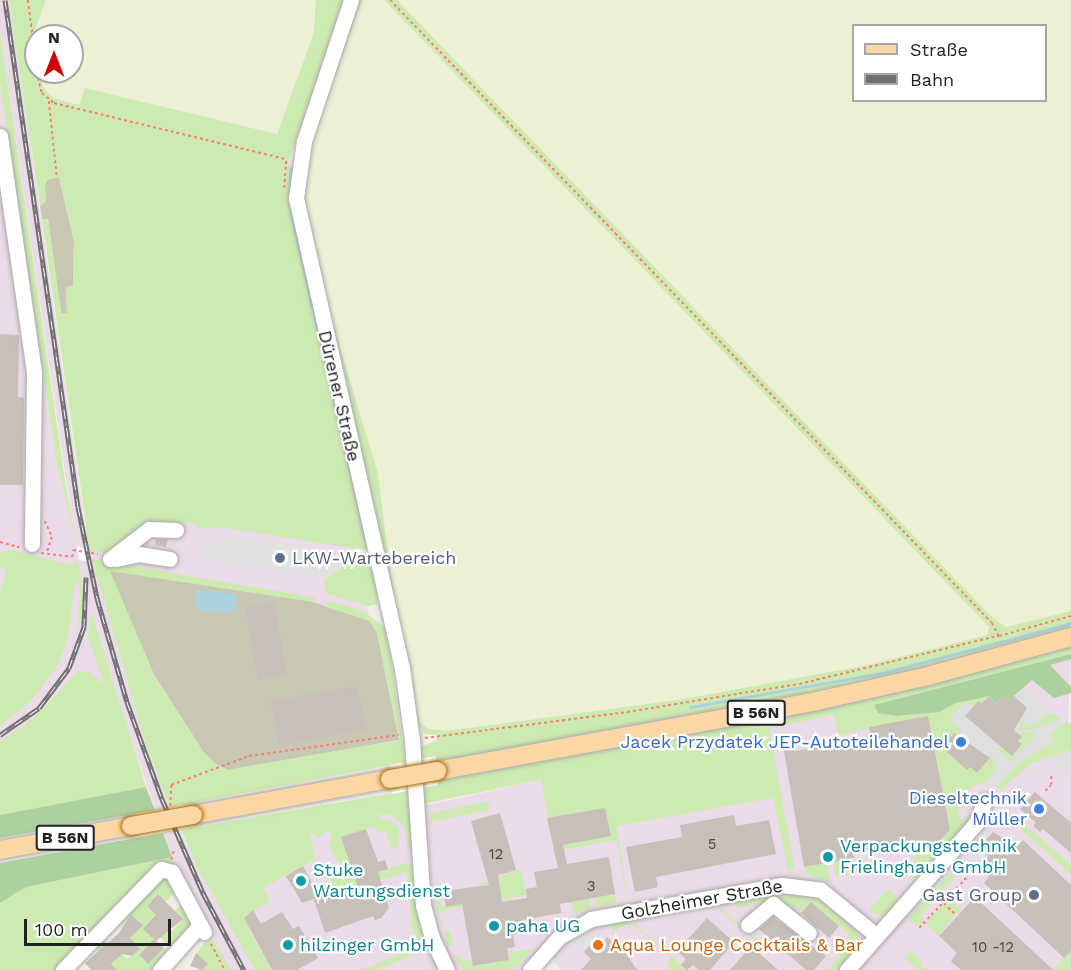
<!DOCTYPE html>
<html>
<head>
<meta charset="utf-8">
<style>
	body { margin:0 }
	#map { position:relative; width:1071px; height:970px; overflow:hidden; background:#f2efe9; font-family:"Work Sans",sans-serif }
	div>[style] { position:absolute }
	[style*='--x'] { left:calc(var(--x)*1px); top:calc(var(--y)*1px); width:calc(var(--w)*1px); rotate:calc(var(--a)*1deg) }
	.residential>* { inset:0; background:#e0dfdf }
	.industrial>* { inset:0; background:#ebdbe8 }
	.construction>* { inset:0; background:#c7c7b4 }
	.farmland>* { inset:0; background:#eef0d5 }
	.grass>* { inset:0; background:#cdebb0 }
	.forest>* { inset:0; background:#add19e }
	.parking>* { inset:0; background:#e2e2e2 }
	.water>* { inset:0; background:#aad3df }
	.pier>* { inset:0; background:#fff }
	.stream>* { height:3px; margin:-1.5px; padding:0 1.5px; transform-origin:1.5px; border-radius:1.5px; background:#aad3df }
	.building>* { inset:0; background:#c7bfb8 }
	.path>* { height:1.5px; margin-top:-0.75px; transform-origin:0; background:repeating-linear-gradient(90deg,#fa8072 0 3px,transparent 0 6px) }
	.roads { filter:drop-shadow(0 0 2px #a9a9a9) drop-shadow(0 0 2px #a9a9a9) }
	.minor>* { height:15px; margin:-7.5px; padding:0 7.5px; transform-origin:7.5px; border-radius:7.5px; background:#fff }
	.major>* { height:18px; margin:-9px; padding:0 9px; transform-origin:9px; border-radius:9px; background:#fcd6a4 }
	.rail>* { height:5px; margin-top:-2.5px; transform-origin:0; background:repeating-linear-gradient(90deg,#fff 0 9px,#707070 0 18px); box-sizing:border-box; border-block:2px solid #707070 }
	.bridges { filter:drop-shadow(0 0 2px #a06b00) drop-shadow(0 0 2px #a06b00) }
	.major-bridge>* { height:18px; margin:-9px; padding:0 9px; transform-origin:9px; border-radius:9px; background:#fcd6a4 }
	.dots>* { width:16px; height:16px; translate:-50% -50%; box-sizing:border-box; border:3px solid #fff; border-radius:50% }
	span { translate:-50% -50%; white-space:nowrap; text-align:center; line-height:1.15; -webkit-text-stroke:4.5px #fff; paint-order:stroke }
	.number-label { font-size:15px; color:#4b4948 }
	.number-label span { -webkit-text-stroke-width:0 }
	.shield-label span { padding:2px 4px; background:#fff; border:2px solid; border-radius:4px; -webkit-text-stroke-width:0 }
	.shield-label { font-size:16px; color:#222; font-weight:700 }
	.street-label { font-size:18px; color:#222 }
	.service-label { font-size:18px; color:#4e5e75 }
	.left { translate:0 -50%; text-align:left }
	.right { translate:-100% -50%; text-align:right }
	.shop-label { font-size:18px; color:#366cbe }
	.culture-label { font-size:18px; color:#0d838f }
	.food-label { font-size:18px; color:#c56008 }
	.legend { position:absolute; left:852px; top:24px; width:195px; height:78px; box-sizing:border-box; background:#fff; border:2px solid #a7a7a7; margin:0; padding:8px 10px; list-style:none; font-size:18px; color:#222 }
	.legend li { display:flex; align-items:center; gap:12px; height:30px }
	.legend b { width:30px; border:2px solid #a7a7a7 }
	.north { position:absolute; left:24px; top:24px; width:60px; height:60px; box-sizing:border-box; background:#fff; border:2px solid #a7a7a7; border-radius:50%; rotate:0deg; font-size:16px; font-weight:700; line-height:24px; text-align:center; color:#222 }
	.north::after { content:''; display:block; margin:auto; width:21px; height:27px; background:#d40000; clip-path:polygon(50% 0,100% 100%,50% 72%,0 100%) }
	.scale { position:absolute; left:24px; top:919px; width:147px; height:27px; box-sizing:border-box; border:3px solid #222; border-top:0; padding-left:8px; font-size:18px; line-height:21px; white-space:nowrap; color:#222; -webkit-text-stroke:4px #fff; paint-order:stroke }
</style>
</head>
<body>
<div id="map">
	<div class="residential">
		<div style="clip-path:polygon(1018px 680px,1068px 726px,1071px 720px,1071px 778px,1043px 752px,996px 788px,980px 784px,948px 760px,937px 700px)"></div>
	</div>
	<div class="industrial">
		<div style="clip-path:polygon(0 0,9px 0,14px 30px,85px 526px,133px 510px,354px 542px,370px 621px,310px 601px,109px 570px,145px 742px,187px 847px,408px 809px,541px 780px,978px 680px,1071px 654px,1068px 726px,1018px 680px,937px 700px,948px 760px,980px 784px,996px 788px,1018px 763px,1043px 752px,1071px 778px,1071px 970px,561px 970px,551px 958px,540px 970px,229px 970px,172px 857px,111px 682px,90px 638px,140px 788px,0 815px,0 85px,57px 466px,74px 533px,0 31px)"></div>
	</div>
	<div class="construction">
		<div style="clip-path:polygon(49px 176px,59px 177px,74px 241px,73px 286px,66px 288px,67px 313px,61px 313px,48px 219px,42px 219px,40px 206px,46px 201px,44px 186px)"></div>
		<div style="clip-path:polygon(109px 570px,310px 601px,370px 621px,377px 633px,399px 740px,228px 770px,217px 765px,204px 753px,154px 675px)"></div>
	</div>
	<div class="farmland">
		<div style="clip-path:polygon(46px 0,316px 0,318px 7px,314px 32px,277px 134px,86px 88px,79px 105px,53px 98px,43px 87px,41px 72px,72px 72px,72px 36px,37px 36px)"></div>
		<div style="clip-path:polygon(362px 0,384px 0,988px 623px,987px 635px,844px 671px,684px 699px,447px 731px,429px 729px,418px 721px,392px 585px,378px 473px,328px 308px,304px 193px,311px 144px)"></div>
		<div style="clip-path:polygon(evenodd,397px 0,1071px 0,1071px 611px,1006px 627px,994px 619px,397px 0,854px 26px,1046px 26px,1046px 100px,854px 100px,854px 26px)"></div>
	</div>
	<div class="grass">
		<div style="clip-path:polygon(9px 0,46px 0,36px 28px,36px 72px,41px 72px,43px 87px,53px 98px,79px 105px,85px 88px,277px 134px,314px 32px,316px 0,347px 0,288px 163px,293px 169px,368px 546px,365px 550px,217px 527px,198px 529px,192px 521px,179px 527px,153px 523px,106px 553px,90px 552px,42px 219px,48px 219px,61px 313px,67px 313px,66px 287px,73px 286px,74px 241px,59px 177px,45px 181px,46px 201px,40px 206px)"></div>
		<div style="clip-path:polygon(356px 0,362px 0,311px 144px,304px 193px,328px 308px,378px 473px,392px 585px,418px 721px,429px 729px,447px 731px,684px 699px,868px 665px,987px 635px,989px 627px,384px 0,397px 0,994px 619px,1006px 627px,1071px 611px,1071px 628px,899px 674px,811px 693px,436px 762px,436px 757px,419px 759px,421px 747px,437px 740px,437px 735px,425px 734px,416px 724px,304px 221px,302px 165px)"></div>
		<div style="clip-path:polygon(0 31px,66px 487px,77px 546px,57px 466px,0 85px)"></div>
		<div style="clip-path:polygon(12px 550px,70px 565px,79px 560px,84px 608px,77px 635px,80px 586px,75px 583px,68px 639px,55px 670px,29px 703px,0 726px,0 592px,6px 570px,0 568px,0 552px)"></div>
		<div style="clip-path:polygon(92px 559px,317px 598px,313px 602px,110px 571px,154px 675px,204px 753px,217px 765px,228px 770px,399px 740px,377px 633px,370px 621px,326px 607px,328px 600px,363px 611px,387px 629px,405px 762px,170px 807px,145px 742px)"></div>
		<div style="clip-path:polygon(350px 561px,367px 564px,374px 570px,378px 604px,368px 606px,326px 593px,324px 580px)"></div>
		<div style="clip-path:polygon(91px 611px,146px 787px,0 815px,0 741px,32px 720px,78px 671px,89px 672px,104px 684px,88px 637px)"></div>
		<div style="clip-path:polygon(1071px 646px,1071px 654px,874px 705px,878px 713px,896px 716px,939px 712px,956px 703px,968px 699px,990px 696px,982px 704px,977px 700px,973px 707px,965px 701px,949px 720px,961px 729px,959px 737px,949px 740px,953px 744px,947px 752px,967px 770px,970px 767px,977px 773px,992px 756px,996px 767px,987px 782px,973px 786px,957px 803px,961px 822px,969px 814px,970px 818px,916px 880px,913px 879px,914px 853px,908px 853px,907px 847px,940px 841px,950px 830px,928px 716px,838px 735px,834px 714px,769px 729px,795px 869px,788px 871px,773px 798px,617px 826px,628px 901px,616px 840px,564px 850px,560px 881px,553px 847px,610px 836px,605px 808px,548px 818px,541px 780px,423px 804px,420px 788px,438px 785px,438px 780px,864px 700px)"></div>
		<div style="clip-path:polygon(1055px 714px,1061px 719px,1032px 730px,1019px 729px,1021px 722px,1028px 726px,1042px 721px,1042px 715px)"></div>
		<div style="clip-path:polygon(1066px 721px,1071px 725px,1071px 749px,1031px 764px,1001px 790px,998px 786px,1018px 763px,1054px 742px,1050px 734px)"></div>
		<div style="clip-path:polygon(1032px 732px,1035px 737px,1010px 761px,997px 749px,1000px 746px,1012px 756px,1022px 745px,1017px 733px)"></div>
		<div style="clip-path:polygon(411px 790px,413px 851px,408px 848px,403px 824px,389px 814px,379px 815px,380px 819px,390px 820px,399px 828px,398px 848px,391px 848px,385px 831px,378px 833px,375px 826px,341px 837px,356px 880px,405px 863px,414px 865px,424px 935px,421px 947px,412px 928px,407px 872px,304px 905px,335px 892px,330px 879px,343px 872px,330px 847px,331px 830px,317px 838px,316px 834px,310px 835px,316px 859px,263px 888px,270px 901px,246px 915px,250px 932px,272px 970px,255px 970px,197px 867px,181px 830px)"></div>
		<div style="clip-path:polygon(488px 801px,490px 810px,429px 822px,432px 813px)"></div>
		<div style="clip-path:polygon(1006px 808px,1071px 865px,1071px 875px,1014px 823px,999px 815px)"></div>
		<div style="clip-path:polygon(172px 857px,190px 898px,173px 868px,163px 863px,59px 970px,0 970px,0 903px,26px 887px)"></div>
		<div style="clip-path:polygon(852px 858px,855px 874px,836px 877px,833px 862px)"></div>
		<div style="clip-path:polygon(827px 863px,831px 883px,805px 873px,804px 867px)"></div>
		<div style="clip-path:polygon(521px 869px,527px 895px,439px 911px,443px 931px,450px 930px,453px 945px,448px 946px,436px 911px,434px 892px,438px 891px,440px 905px,446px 907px,481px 889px,480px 884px)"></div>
		<div style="clip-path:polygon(164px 872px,178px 889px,166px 902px,158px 894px,147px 906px,156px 915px,154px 939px,141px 958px,148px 963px,164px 948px,168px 955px,155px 970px,111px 970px,114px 967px,92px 945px,100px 936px,126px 958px,133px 956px,136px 952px,130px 938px,139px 921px,131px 916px,119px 927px,114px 922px)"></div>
		<div style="clip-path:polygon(949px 873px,954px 877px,943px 890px,948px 895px,943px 900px,938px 897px,920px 916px,924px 920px,917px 927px,908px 919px)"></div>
		<div style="clip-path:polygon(888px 889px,899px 899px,889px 910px,883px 915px,867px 912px)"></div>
		<div style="clip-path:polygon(789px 892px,823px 901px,859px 934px,856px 949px,837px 970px,827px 970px,840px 956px,836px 951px,850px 935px,811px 902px,803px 911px,796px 905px,791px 911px,776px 901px,739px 907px,729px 902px)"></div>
		<div style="clip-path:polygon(615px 894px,617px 903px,596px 907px,595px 898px)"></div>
		<div style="clip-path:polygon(589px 899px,591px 908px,574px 914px,571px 902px)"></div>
		<div style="clip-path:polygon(948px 899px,962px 911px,954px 915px,939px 936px,925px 924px)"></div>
		<div style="clip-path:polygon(185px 901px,196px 923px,173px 950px,160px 937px,167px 927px,172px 931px,183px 919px,175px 911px)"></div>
		<div style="clip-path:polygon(716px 904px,767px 948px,771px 955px,714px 905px)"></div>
		<div style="clip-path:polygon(631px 920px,687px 970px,672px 970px,666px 964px,671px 958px,632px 924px,614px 930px,605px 925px)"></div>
		<div style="clip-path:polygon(208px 931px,231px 970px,202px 970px,207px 964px,196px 954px,206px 940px,202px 934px)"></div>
		<div style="clip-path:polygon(533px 948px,514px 970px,462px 970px,454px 957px,461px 956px,462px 961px,472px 960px,474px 966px,509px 960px,508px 953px)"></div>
		<div style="clip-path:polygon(911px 951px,922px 962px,920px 964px,926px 970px,918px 970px,904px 958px)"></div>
		<div style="clip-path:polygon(1071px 951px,1071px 970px,1046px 970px,1050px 965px,1054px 969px)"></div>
		<div style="clip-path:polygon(405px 952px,411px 956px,377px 970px,361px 970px)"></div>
	</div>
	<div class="forest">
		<div style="clip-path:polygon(1071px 654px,1071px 659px,1050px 665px,1071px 687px,1071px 693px,1054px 698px,1032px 680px,1008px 701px,1003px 696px,996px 704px,990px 696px,956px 703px,939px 712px,896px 716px,878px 713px,874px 705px)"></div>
		<div style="clip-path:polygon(146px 787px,155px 810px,0 838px,0 815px)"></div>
		<div style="clip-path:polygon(163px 833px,172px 857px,26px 887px,0 903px,0 863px)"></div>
	</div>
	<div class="parking">
		<div style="clip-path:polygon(228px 535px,341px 554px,350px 561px,321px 581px,317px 576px,311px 579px,298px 572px,292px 576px,289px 570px,283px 574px,270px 567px,264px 571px,261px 565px,246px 568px,242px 562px,227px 564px,223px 559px,218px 563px,205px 556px,199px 559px,196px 554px)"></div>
		<div style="clip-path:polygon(590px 929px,598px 936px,584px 952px,569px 940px)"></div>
	</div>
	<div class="water">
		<div style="clip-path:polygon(203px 590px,237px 595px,235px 612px,198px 610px,195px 606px,197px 591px)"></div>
	</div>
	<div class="pier">
		<div style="clip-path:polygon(77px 546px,90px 550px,92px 562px,79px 560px)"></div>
		<div style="clip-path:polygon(436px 756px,438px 785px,392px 794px,389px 765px)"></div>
		<div style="clip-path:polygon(190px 804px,196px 826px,133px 838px,129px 815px)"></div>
	</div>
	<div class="stream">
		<div style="--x:290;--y:169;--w:45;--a:88.7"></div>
		<div style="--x:291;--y:214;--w:340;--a:77.1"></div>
		<div style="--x:690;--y:707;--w:199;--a:-10.1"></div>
		<div style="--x:886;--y:672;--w:191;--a:-14.8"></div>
	</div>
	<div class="building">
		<div style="clip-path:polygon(0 334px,19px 335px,18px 397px,24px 398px,23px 485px,0 485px)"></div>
		<div style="clip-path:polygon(156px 539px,168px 539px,166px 547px,155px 545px)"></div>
		<div style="clip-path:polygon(274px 603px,287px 675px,258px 680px,245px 607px)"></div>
		<div style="clip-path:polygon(357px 686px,366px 730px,279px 745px,271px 701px)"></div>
		<div style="clip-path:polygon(1013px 695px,1027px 708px,1014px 730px,1022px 737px,1018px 741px,1022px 744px,1012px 756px,965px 716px,978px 701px,982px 703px,990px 696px,996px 704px,1003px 696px,1008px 701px)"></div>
		<div style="clip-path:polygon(928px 716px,950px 830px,940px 841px,852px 852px,854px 858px,804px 867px,783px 746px,792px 744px,796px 751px,871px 737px,869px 727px)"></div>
		<div style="clip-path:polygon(954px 733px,990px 758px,977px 773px,970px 767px,967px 770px,947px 752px,953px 744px,948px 740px)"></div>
		<div style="clip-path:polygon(1035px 792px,1071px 823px,1071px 853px,1043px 829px,1040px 832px,1033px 826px,1036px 823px,1020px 809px)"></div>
		<div style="clip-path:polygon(605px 808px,611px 836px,563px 845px,567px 864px,609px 857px,615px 894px,560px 904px,561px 913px,522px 920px,524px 932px,513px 934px,515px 947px,507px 948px,509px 960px,473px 966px,462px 904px,446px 907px,443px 891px,489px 885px,471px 821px,500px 813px,516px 870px,498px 875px,502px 902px,527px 898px,526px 889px,537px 887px,534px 872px,558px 868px,547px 818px)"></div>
		<div style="clip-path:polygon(734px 815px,736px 826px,769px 820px,776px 854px,656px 877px,658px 887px,635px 892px,626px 847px,682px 837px,680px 825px)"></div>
		<div style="clip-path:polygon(366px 829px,378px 862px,385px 860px,388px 869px,378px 872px,389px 908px,381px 918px,375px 920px,373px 916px,325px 933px,314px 899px,302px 903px,286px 876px,303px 866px,319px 895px,335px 890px,337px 897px,359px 889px,341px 837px)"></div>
		<div style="clip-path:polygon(993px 832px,1017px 847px,1023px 840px,1071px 885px,1071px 951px,1064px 958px,984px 883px,989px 877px,979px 867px,988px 857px,978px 848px)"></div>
		<div style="clip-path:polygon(158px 894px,183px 919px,156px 941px,143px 929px,156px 915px,147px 906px)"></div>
		<div style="clip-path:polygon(975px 897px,1053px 970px,961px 970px,953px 963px,951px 961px,957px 953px,939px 936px)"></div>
		<div style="clip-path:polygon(811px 902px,839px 926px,829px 938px,801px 913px)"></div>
		<div style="clip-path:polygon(253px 910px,261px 924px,282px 912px,293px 929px,299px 926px,318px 958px,297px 970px,272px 970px,244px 918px)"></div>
		<div style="clip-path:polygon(131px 915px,143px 925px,130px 938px,140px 949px,132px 956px,122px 954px,111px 964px,117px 970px,91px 970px,85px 963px,118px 934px)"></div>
		<div style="clip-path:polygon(773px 917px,826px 956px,814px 970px,806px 970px,759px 929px)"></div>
		<div style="clip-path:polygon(707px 918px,734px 942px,710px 970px,699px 970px,693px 965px,687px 970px,681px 965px,686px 959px,677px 951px)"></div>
		<div style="clip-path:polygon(598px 936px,604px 941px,607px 937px,625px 952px,637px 970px,581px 970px,591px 959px,584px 952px)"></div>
		<div style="clip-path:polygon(154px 939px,164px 948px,148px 964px,139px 955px)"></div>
		<div style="clip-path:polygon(751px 946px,778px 970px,730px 970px)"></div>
		<div style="clip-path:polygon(196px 953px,208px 964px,202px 970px,190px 966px)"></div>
	</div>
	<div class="path">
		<div style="--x:28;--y:0;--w:61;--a:82.4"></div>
		<div style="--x:390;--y:0;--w:866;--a:45.98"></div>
		<div style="--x:992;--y:623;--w:15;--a:62"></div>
		<div style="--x:999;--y:636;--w:75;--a:-15.5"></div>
		<div style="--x:37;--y:72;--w:22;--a:77"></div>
		<div style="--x:42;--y:93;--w:16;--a:40"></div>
		<div style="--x:54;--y:103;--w:238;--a:13.6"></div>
		<div style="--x:49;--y:101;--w:76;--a:84"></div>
		<div style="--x:284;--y:188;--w:29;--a:-86"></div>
		<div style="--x:45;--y:521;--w:17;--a:66"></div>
		<div style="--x:52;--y:537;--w:17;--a:107"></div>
		<div style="--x:0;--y:542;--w:20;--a:15"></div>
		<div style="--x:41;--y:553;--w:31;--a:7"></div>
		<div style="--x:72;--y:557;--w:7;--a:-82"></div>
		<div style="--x:73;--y:550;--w:25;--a:9"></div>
		<div style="--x:425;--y:738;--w:198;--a:-7.3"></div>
		<div style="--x:621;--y:713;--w:180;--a:-9.3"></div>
		<div style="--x:799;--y:684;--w:205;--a:-13.6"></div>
		<div style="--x:1045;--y:791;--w:8;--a:-45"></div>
		<div style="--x:1051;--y:785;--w:9;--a:-90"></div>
		<div style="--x:170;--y:806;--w:21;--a:-87"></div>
		<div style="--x:171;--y:785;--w:83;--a:-20.4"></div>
		<div style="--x:249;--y:756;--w:151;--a:-8"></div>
		<div style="--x:171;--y:860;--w:11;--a:-75"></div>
		<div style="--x:944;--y:903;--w:17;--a:45"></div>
		<div style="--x:919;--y:928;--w:70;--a:-46.7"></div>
		<div style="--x:211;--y:944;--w:30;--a:62"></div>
	</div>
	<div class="roads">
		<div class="minor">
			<div style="--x:351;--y:0;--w:149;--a:108.4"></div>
			<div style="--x:304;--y:141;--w:58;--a:98"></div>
			<div style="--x:296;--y:198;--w:482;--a:77.3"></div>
			<div style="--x:402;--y:668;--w:73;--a:82.1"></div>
			<div style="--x:412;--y:740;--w:165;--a:86.2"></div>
			<div style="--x:423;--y:905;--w:34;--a:75"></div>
			<div style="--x:432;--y:938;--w:35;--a:65"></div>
			<div style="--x:0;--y:136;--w:239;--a:81.8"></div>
			<div style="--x:34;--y:373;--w:171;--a:90.7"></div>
			<div style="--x:110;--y:559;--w:49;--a:-37.6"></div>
			<div style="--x:149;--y:529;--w:27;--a:2"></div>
			<div style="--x:116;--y:559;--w:24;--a:-12"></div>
			<div style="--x:139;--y:554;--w:31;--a:9"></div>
			<div style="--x:748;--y:925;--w:33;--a:-40"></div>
			<div style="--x:773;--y:904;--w:46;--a:38.9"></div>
			<div style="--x:63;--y:970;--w:141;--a:-45.9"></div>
			<div style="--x:161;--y:869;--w:11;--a:15"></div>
			<div style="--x:172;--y:872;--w:68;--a:61.9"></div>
			<div style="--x:160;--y:970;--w:60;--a:-48.4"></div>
			<div style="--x:530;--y:970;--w:44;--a:-48.7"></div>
			<div style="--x:559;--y:937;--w:37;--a:-29"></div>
			<div style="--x:591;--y:919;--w:194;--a:-10.1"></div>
			<div style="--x:782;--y:885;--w:39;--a:7"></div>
			<div style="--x:821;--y:890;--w:72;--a:39.4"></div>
			<div style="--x:847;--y:970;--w:196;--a:-48.7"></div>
			<div style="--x:976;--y:823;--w:24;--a:-68"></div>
		</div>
		<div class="major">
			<div style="--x:437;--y:771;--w:386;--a:-10.4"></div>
			<div style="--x:817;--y:701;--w:114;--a:-12.7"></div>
			<div style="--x:928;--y:676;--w:148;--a:-15.3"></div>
			<div style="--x:193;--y:815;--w:200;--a:-10.4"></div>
			<div style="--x:0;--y:850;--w:133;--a:-10.4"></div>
		</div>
	</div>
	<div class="rail">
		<div style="--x:5;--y:0;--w:512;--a:81.81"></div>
		<div style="--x:78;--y:507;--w:93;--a:78.2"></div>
		<div style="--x:97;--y:598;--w:108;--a:73.9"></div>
		<div style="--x:127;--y:702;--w:103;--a:70.2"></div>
		<div style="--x:162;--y:799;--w:103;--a:66.4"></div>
		<div style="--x:203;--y:893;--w:87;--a:62"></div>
		<div style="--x:0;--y:735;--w:47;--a:-34.7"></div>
		<div style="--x:39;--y:708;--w:50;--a:-53.1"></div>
		<div style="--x:69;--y:668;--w:44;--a:-69.9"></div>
		<div style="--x:84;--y:627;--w:50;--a:-87.7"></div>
	</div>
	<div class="bridges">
		<div class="major-bridge">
			<div style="--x:390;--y:779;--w:48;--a:-9.7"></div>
			<div style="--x:131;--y:826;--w:63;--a:-10.1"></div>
		</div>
	</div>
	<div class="dots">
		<div style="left:280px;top:558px;background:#5c6f8a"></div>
		<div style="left:961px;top:742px;background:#3f7fe0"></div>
		<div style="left:1039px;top:809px;background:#3f7fe0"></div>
		<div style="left:828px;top:857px;background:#0f9aa8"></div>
		<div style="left:301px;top:881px;background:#0f9aa8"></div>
		<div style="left:1034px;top:895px;background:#5c6f8a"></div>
		<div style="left:494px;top:926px;background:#0f9aa8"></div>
		<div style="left:288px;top:945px;background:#0f9aa8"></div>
		<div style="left:598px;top:945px;background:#e8710a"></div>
	</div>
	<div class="number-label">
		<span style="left:712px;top:845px">5</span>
		<span style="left:496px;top:855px">12</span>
		<span style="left:591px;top:887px">3</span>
		<span style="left:993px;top:948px">10 -12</span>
	</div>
	<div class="shield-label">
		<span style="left:756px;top:713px">B 56N</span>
		<span style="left:65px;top:838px">B 56N</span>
	</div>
	<div class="street-label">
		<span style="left:339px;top:396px;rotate:77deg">Dürener Straße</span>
		<span style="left:702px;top:900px;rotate:-10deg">Golzheimer Straße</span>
	</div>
	<div class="service-label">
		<span class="left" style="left:292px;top:558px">LKW-Wartebereich</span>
		<span class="right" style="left:1022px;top:895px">Gast Group</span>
	</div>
	<div class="shop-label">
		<span class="right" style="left:949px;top:742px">Jacek Przydatek JEP-Autoteilehandel</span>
		<span class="right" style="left:1027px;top:809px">Dieseltechnik<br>Müller</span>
	</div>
	<div class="culture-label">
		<span class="left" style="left:840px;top:857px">Verpackungstechnik<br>Frielinghaus GmbH</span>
		<span class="left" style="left:313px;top:881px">Stuke<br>Wartungsdienst</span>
		<span class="left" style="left:506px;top:926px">paha UG</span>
		<span class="left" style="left:300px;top:945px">hilzinger GmbH</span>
	</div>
	<div class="food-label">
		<span class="left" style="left:610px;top:945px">Aqua Lounge Cocktails &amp; Bar</span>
	</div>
	<ul class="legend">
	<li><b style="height:8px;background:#fcd6a4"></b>Straße</li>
	<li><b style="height:8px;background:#707070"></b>Bahn</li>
	</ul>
	<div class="north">N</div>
	<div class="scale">100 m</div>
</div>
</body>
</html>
